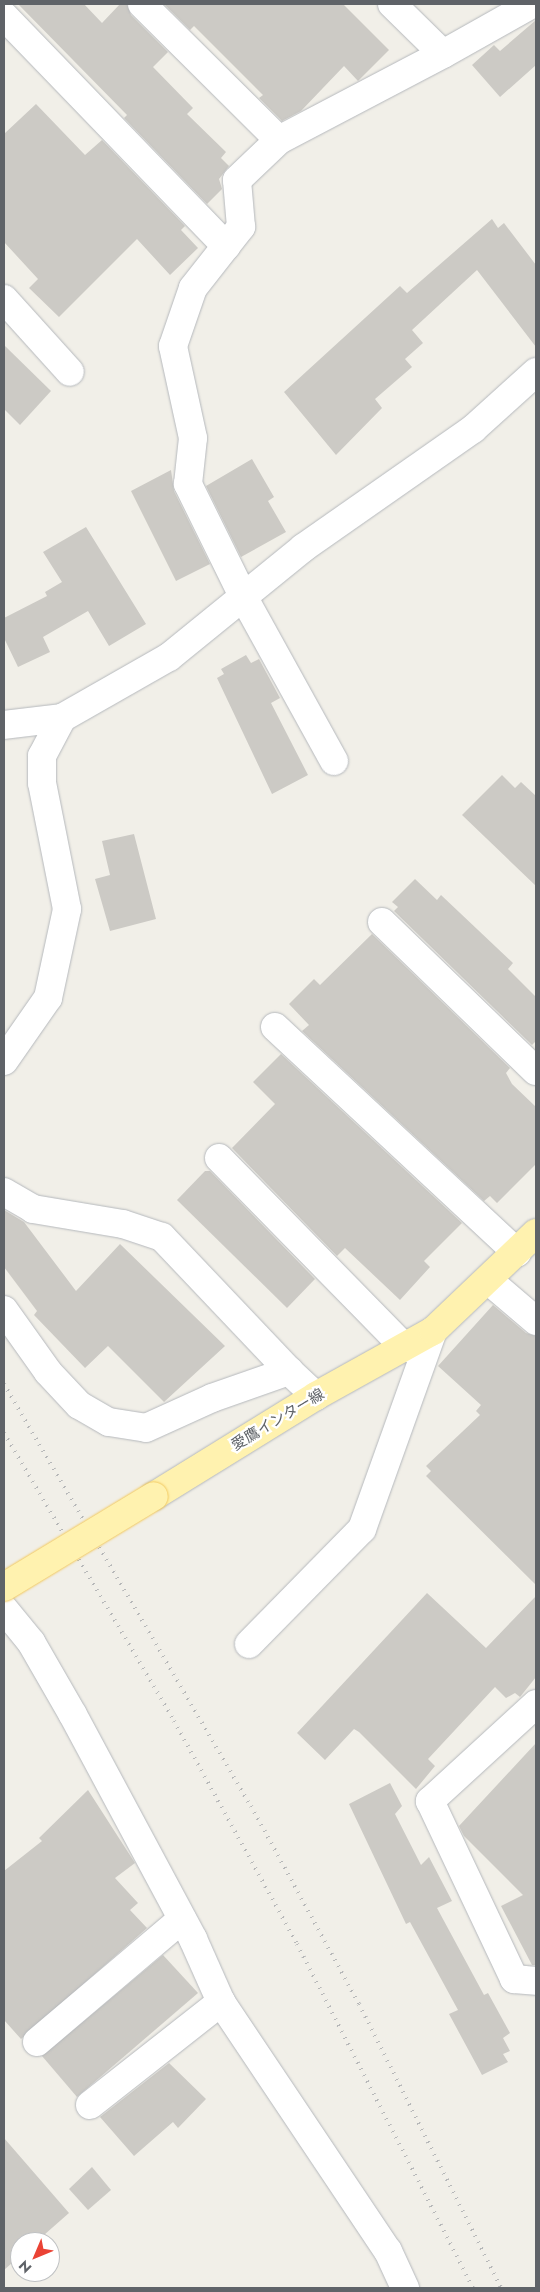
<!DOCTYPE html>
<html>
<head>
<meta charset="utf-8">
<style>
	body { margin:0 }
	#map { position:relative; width:540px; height:2292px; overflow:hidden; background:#f1efe8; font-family:Jost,"Noto Sans JP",sans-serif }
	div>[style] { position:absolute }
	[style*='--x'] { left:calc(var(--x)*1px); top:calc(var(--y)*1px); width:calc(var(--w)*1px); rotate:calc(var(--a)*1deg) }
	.building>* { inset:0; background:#cccac5 }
	.roads { filter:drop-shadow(0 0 1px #b5b8bc) drop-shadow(0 0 1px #b5b8bc) }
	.minor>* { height:28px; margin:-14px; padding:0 14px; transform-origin:14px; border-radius:14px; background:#fff }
	.major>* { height:28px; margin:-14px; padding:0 14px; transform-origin:14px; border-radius:14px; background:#fff2af }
	.rail>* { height:4px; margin-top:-2px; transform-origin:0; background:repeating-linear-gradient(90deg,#b6b7b8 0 1px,transparent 0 7px) }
	.bridges { filter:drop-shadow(0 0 1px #f2c960) drop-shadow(0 0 1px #f2c960) }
	.major-bridge>* { height:28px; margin:-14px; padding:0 14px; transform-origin:14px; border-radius:14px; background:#fff2af }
	span { translate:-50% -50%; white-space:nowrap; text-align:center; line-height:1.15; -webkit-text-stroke:4.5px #fff; paint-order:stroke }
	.street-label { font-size:15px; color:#5f6368 }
	.frame { position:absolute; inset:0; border:5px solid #5f6368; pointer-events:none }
	.north { position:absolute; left:10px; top:2232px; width:50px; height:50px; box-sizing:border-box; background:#fff; border:1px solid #bfc1c3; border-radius:50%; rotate:225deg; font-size:14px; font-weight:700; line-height:20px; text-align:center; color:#5f6368 }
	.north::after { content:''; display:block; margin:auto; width:18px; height:22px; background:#ea4335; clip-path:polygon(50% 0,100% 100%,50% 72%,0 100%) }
</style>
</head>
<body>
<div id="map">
	<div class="building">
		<div style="clip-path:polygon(18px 4px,84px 4px,102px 23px,120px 4px,127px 4px,131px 15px,168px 52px,153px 67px,193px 108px,187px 114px,226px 152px,221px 158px,229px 166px,219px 179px,222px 189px,207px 204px,124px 118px,127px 115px)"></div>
		<div style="clip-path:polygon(164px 4px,343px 4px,389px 50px,358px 81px,344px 66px,301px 111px,282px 121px,259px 98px,263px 95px,194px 26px,190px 30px)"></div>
		<div style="clip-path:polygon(536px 20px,536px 65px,500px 97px,472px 65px,494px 45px,500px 51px)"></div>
		<div style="clip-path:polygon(36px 104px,85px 155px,102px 140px,185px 226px,181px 230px,198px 248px,170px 275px,137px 239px,59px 317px,29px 288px,38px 279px,4px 242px,4px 134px)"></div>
		<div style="clip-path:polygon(492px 219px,498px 228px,504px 223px,536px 265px,536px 347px,477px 270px,412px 330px,423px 343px,405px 359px,412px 367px,375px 399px,382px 408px,336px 455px,284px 392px,400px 286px,407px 293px)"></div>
		<div style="clip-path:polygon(4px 345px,51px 391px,20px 425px,4px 409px)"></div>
		<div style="clip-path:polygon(252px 459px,274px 497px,268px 501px,286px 532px,241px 557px,206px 486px)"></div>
		<div style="clip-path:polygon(171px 470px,174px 491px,210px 564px,176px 581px,131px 491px)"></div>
		<div style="clip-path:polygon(86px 527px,146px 624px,109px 646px,88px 611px,43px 637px,50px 652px,18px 667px,4px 638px,4px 618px,47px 596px,45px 592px,62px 582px,43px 552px)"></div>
		<div style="clip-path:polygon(246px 655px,251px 663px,259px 659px,280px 698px,271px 703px,308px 775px,272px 794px,217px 678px,224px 674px,221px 669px)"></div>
		<div style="clip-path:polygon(502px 775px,515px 788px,521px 782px,536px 796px,536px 886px,462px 815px)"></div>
		<div style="clip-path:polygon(134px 834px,156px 919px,110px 931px,95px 879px,110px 875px,102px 841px)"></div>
		<div style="clip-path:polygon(415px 879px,437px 900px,441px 895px,513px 963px,508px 969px,536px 997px,536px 1041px,532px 1045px,394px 911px,398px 907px,392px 902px)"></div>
		<div style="clip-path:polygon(372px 934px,510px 1068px,506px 1073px,512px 1084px,536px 1107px,536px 1164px,497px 1203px,490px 1196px,484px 1201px,302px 1031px,309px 1025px,289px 1004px,314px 979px,320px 985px)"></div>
		<div style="clip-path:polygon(281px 1054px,462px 1223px,424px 1261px,430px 1267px,400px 1300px,345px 1248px,337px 1256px,232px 1148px,275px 1104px,253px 1082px)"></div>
		<div style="clip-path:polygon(205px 1171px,210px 1171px,315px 1279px,287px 1308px,177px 1200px)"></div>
		<div style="clip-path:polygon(4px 1210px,24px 1222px,76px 1291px,120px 1244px,225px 1346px,164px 1402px,108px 1346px,85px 1368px,34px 1315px,37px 1311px,4px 1267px)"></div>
		<div style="clip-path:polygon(493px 1305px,526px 1333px,536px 1336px,536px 1585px,426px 1476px,431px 1471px,426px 1466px,480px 1415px,476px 1411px,481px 1405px,438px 1366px)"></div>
		<div style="clip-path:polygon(427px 1593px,486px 1648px,536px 1596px,536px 1677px,520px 1697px,515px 1693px,506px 1698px,495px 1687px,428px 1759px,435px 1766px,416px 1789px,359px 1732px,354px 1729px,325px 1760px,297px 1733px)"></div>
		<div style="clip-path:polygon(536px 1743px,536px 1965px,532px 1965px,501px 1906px,523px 1895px,464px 1836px,459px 1826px)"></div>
		<div style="clip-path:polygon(390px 1783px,402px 1806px,395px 1814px,421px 1865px,429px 1857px,452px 1901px,437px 1908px,484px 1995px,488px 1993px,510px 2033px,503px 2038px,510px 2051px,503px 2054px,508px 2062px,482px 2075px,449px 2014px,458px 2010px,410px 1922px,406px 1924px,349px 1804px)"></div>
		<div style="clip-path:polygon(88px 1790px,135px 1863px,115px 1878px,138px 1903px,130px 1910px,147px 1928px,21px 2039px,4px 2020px,4px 1871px,42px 1841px,39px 1838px)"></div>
		<div style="clip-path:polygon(163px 1955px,198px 1993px,77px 2097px,42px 2056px)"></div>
		<div style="clip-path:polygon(169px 2063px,206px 2099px,178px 2128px,173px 2122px,134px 2156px,100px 2117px)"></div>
		<div style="clip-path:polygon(4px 2138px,69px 2213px,36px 2242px,20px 2242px,20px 2256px,4px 2270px)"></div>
		<div style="clip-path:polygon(92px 2167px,111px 2190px,88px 2210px,69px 2189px)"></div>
	</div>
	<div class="roads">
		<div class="minor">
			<div style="--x:142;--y:4;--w:193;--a:44.8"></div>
			<div style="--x:392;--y:4;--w:71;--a:44.4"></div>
			<div style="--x:443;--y:54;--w:102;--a:-29.3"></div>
			<div style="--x:4;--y:16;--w:320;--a:46"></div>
			<div style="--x:4;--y:299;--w:98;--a:47.9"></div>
			<div style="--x:4;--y:725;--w:58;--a:-6.9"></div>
			<div style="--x:334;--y:761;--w:188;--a:-118.9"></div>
			<div style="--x:243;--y:596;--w:125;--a:-116.2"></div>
			<div style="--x:188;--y:484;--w:46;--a:-83.8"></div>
			<div style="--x:193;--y:438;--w:94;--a:-102.3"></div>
			<div style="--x:173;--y:346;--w:61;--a:-71"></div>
			<div style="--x:193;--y:288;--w:78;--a:-51.8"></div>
			<div style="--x:241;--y:227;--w:47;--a:-94.9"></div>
			<div style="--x:237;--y:180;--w:58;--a:-43.6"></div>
			<div style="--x:279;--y:140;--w:185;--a:-27.7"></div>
			<div style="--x:382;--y:922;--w:214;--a:44.1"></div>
			<div style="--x:275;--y:1027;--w:331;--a:43"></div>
			<div style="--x:4;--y:1061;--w:77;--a:-55.1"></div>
			<div style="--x:48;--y:998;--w:91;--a:-77.9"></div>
			<div style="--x:67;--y:909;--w:128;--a:-101.2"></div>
			<div style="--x:42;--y:783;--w:27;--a:-90"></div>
			<div style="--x:42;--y:756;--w:43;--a:-62.2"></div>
			<div style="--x:62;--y:718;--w:123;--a:-29.7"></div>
			<div style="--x:169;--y:657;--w:173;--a:-39.1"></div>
			<div style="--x:303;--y:548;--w:208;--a:-35"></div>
			<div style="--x:473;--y:429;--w:85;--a:-42.1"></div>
			<div style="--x:219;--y:1158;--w:266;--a:45.6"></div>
			<div style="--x:4;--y:1192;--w:34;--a:30"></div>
			<div style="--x:33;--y:1209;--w:91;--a:9.5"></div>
			<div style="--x:123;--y:1224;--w:41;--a:18.4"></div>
			<div style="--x:162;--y:1237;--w:185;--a:46.5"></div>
			<div style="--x:488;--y:1280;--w:63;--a:40.5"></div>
			<div style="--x:4;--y:1310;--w:76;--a:54.6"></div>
			<div style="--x:48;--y:1372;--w:45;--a:46.8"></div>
			<div style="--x:79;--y:1405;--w:34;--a:30"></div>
			<div style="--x:109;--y:1422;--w:37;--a:9"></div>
			<div style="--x:146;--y:1428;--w:72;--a:-24.4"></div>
			<div style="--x:212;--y:1398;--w:82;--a:-19.3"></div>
			<div style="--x:289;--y:1371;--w:37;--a:43"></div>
			<div style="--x:4;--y:1609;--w:43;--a:50.7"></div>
			<div style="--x:31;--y:1642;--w:84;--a:60.1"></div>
			<div style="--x:73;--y:1715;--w:254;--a:61.8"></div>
			<div style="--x:193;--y:1939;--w:69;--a:66"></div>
			<div style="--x:221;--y:2002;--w:300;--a:56.2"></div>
			<div style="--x:388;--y:2251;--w:41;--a:65.3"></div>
			<div style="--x:249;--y:1644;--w:161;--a:-45.5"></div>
			<div style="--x:362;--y:1529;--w:210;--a:-70.3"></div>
			<div style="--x:536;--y:1704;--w:144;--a:137.5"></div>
			<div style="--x:430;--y:1801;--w:197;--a:64.7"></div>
			<div style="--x:514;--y:1979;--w:22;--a:5"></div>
			<div style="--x:37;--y:2042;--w:190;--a:-40.3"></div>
			<div style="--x:90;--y:2105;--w:167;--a:-38.2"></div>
		</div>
		<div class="major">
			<div style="--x:154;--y:1496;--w:190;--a:-31.7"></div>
			<div style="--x:316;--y:1396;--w:134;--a:-29.1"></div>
			<div style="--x:433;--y:1331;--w:142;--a:-43.6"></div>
		</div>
	</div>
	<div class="rail">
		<div style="--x:4;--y:1384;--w:489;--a:59.7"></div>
		<div style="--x:251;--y:1806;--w:226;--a:61.4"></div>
		<div style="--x:359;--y:2004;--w:318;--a:63.4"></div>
		<div style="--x:4;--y:1433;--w:334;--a:59.4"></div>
		<div style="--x:174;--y:1721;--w:255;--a:61.1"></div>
		<div style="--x:297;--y:1944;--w:386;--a:62.9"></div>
	</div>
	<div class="bridges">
		<div class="major-bridge">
			<div style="--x:4;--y:1587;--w:175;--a:-31.2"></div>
		</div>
	</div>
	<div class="street-label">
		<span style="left:278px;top:1420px;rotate:-31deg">愛鷹インター線</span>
	</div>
	<div class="frame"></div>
	<div class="north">N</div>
</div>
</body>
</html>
